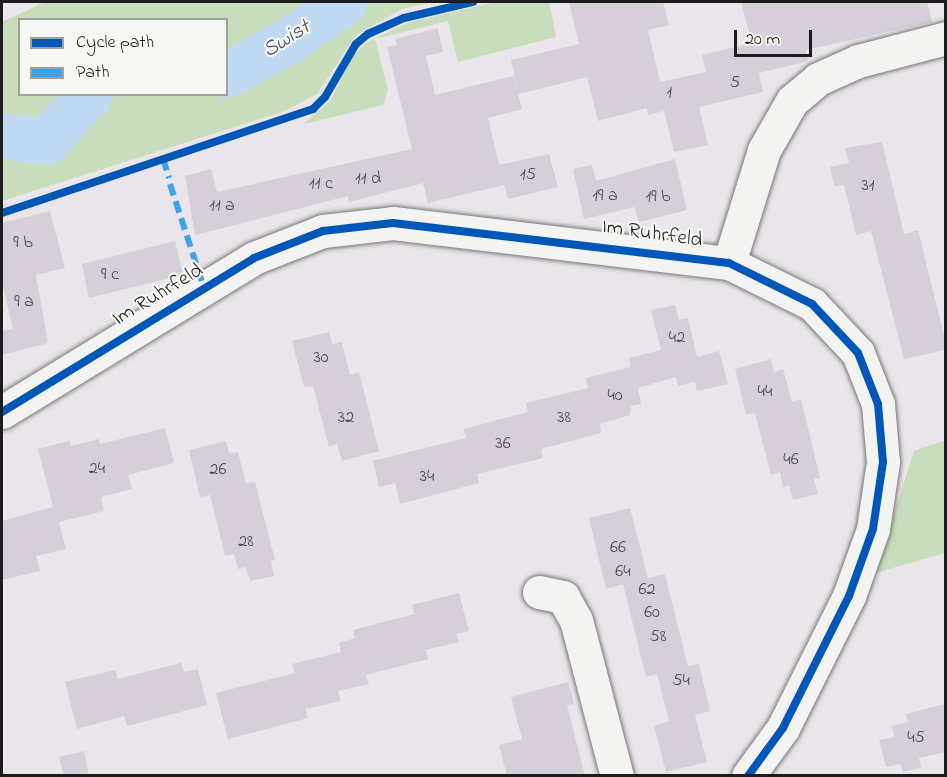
<!DOCTYPE html>
<html>
<head>
<meta charset="utf-8">
<style>
	body { margin:0 }
	#map { position:relative; width:947px; height:777px; overflow:hidden; background:#eae5ea; font-family:"Indie Flower",sans-serif }
	div>[style] { position:absolute }
	[style*='--x'] { left:calc(var(--x)*1px); top:calc(var(--y)*1px); width:calc(var(--w)*1px); rotate:calc(var(--a)*1deg) }
	.green>* { inset:0; background:#c8ddbb }
	.river>* { height:46px; margin:-23px; padding:0 23px; transform-origin:23px; border-radius:23px; background:#c0daf4 }
	.building>* { inset:0; background:#d6ced9 }
	.roads { filter:drop-shadow(0 0 2px #797679) drop-shadow(0 0 2px #797679) }
	.minor>* { height:33px; margin:-16.5px; padding:0 16.5px; transform-origin:16.5px; border-radius:16.5px; background:#f3f3f2 }
	.quiet>* { height:6px; margin-top:-3px; transform-origin:0; background:repeating-linear-gradient(90deg,#3da2ea 0 12px,transparent 0 18px) }
	.cycleway>* { height:8px; margin:-4px; padding:0 4px; transform-origin:4px; border-radius:4px; background:#0057b8 }
	span { translate:-50% -50%; white-space:nowrap; text-align:center; line-height:1.15; -webkit-text-stroke:4.5px #f6f6f2; paint-order:stroke }
	.number-label { font-size:18px; color:#4c4a4c }
	.number-label span { -webkit-text-stroke-width:0 }
	.street-label { font-size:21px; color:#1c1c1c }
	.water-label { font-size:22px; color:#48545e; font-style:italic }
	.frame { position:absolute; inset:0; border:3px solid #1c1c1c; pointer-events:none }
	.legend { position:absolute; left:18px; top:18px; width:210px; height:78px; box-sizing:border-box; background:#f6f6f2; border:2px solid #9f9f9c; margin:0; padding:8px 10px; list-style:none; font-size:18px; color:#1c1c1c }
	.legend li { display:flex; align-items:center; gap:12px; height:30px }
	.legend b { width:30px; border:2px solid #9f9f9c }
	.scale { position:absolute; left:734px; top:30px; width:78px; height:27px; box-sizing:border-box; border:3px solid #1c1c1c; border-top:0; padding-left:8px; font-size:18px; line-height:21px; white-space:nowrap; color:#1c1c1c; -webkit-text-stroke:4px #f6f6f2; paint-order:stroke }
</style>
</head>
<body>
<div id="map">
	<div class="green">
		<div style="clip-path:polygon(evenodd,45px 2px,434px 2px,402px 9px,356px 35px,317px 94px,285px 111px,2px 201px,2px 22px,45px 2px,20px 20px,226px 20px,226px 94px,20px 94px,20px 20px)"></div>
		<div style="clip-path:polygon(496px 2px,549px 2px,556px 37px,458px 62px,448px 21px,375px 39px,388px 90px,383px 105px,304px 124px,331px 100px,352px 58px,366px 43px,407px 23px)"></div>
		<div style="clip-path:polygon(945px 440px,945px 553px,875px 573px,914px 451px)"></div>
	</div>
	<div class="river">
		<div style="--x:226;--y:75;--w:70;--a:-28"></div>
		<div style="--x:288;--y:42;--w:70;--a:-35.1"></div>
		<div style="--x:2;--y:136;--w:45;--a:7.6"></div>
		<div style="--x:47;--y:142;--w:64;--a:-48.1"></div>
	</div>
	<div class="building">
		<div style="clip-path:polygon(569px 2px,663px 2px,669px 25px,648px 30px,660px 82px,706px 72px,702px 55px,752px 43px,741px 2px,927px 2px,932px 22px,806px 50px,808px 61px,759px 73px,763px 92px,699px 107px,708px 145px,674px 152px,664px 111px,648px 115px,647px 108px,598px 121px,587px 77px,518px 94px,522px 109px,488px 118px,499px 165px,549px 154px,558px 187px,508px 199px,504px 185px,428px 203px,423px 183px,349px 202px,348px 196px,195px 235px,185px 176px,211px 169px,217px 192px,412px 149px,387px 47px,397px 45px,395px 39px,438px 28px,443px 52px,426px 56px,435px 95px,513px 76px,517px 89px,511px 60px,579px 44px)"></div>
		<div style="clip-path:polygon(882px 142px,904px 234px,918px 230px,945px 339px,945px 350px,904px 359px,871px 231px,856px 235px,844px 185px,834px 186px,830px 167px,849px 163px,845px 148px)"></div>
		<div style="clip-path:polygon(675px 159px,687px 210px,639px 222px,634px 207px,584px 219px,573px 169px,592px 165px,596px 181px)"></div>
		<div style="clip-path:polygon(50px 211px,65px 268px,36px 275px,48px 343px,2px 355px,2px 331px,13px 329px,2px 283px,2px 223px)"></div>
		<div style="clip-path:polygon(175px 241px,183px 275px,89px 298px,82px 264px)"></div>
		<div style="clip-path:polygon(675px 305px,679px 320px,688px 318px,697px 357px,719px 351px,728px 384px,697px 391px,695px 382px,678px 386px,676px 377px,638px 388px,641px 404px,631px 406px,630px 415px,600px 424px,601px 433px,541px 449px,543px 458px,477px 474px,479px 483px,400px 504px,395px 483px,379px 487px,373px 461px,466px 438px,464px 429px,528px 412px,526px 403px,588px 388px,586px 378px,631px 367px,629px 358px,661px 350px,651px 310px)"></div>
		<div style="clip-path:polygon(329px 332px,332px 344px,342px 342px,350px 375px,359px 372px,379px 451px,342px 461px,337px 444px,329px 447px,313px 386px,304px 387px,292px 341px)"></div>
		<div style="clip-path:polygon(771px 359px,774px 372px,783px 369px,792px 402px,801px 399px,820px 478px,814px 479px,818px 494px,793px 500px,789px 485px,783px 487px,780px 472px,771px 475px,755px 413px,746px 414px,735px 369px)"></div>
		<div style="clip-path:polygon(165px 428px,174px 463px,128px 475px,132px 489px,101px 497px,104px 511px,59px 522px,66px 549px,36px 556px,40px 571px,2px 580px,2px 521px,53px 507px,38px 449px,69px 441px,71px 446px,99px 439px,100px 444px)"></div>
		<div style="clip-path:polygon(226px 441px,229px 453px,238px 452px,246px 483px,255px 482px,275px 560px,271px 561px,274px 576px,250px 581px,246px 567px,238px 569px,234px 554px,225px 556px,210px 495px,200px 497px,189px 450px)"></div>
		<div style="clip-path:polygon(630px 508px,648px 578px,665px 574px,688px 666px,699px 664px,710px 711px,695px 715px,707px 762px,666px 772px,654px 726px,669px 721px,657px 674px,646px 677px,623px 584px,606px 589px,589px 518px)"></div>
		<div style="clip-path:polygon(459px 593px,469px 631px,456px 634px,459px 642px,426px 650px,428px 659px,366px 675px,369px 684px,338px 691px,341px 701px,305px 709px,308px 718px,228px 739px,216px 693px,295px 673px,292px 664px,341px 652px,339px 643px,355px 638px,353px 630px,414px 614px,412px 605px)"></div>
		<div style="clip-path:polygon(181px 663px,184px 672px,198px 669px,207px 705px,127px 726px,124px 716px,77px 729px,65px 682px,115px 670px,118px 679px)"></div>
		<div style="clip-path:polygon(568px 682px,574px 704px,567px 705px,585px 776px,507px 776px,499px 745px,522px 739px,511px 697px)"></div>
		<div style="clip-path:polygon(945px 704px,945px 752px,919px 758px,921px 768px,903px 772px,900px 764px,886px 767px,879px 740px,894px 737px,892px 726px,908px 722px,906px 714px)"></div>
		<div style="clip-path:polygon(84px 751px,89px 776px,64px 776px,59px 757px)"></div>
	</div>
	<div class="roads">
		<div class="minor">
			<div style="--x:729;--y:263;--w:118;--a:-72.8"></div>
			<div style="--x:764;--y:150;--w:56;--a:-60.3"></div>
			<div style="--x:792;--y:101;--w:34;--a:-40"></div>
			<div style="--x:818;--y:79;--w:44;--a:-24.2"></div>
			<div style="--x:858;--y:61;--w:91;--a:-14.6"></div>
			<div style="--x:2;--y:412;--w:295;--a:-31.4"></div>
			<div style="--x:254;--y:258;--w:74;--a:-21.4"></div>
			<div style="--x:323;--y:231;--w:70;--a:-6.5"></div>
			<div style="--x:393;--y:223;--w:338;--a:6.8"></div>
			<div style="--x:729;--y:263;--w:93;--a:26.3"></div>
			<div style="--x:812;--y:304;--w:67;--a:46.8"></div>
			<div style="--x:858;--y:353;--w:55;--a:68.6"></div>
			<div style="--x:878;--y:404;--w:58;--a:85.1"></div>
			<div style="--x:883;--y:462;--w:68;--a:98.5"></div>
			<div style="--x:873;--y:529;--w:71;--a:109.7"></div>
			<div style="--x:849;--y:596;--w:148;--a:116.6"></div>
			<div style="--x:783;--y:728;--w:59;--a:126.1"></div>
			<div style="--x:539;--y:592;--w:25;--a:12"></div>
			<div style="--x:563;--y:597;--w:26;--a:61"></div>
			<div style="--x:576;--y:620;--w:161;--a:75.3"></div>
		</div>
	</div>
	<div class="quiet">
		<div style="--x:163;--y:159;--w:20;--a:72"></div>
		<div style="--x:170;--y:184;--w:109;--a:71.9"></div>
	</div>
	<div class="cycleway">
		<div style="--x:2;--y:213;--w:328;--a:-18.5"></div>
		<div style="--x:313;--y:109;--w:17;--a:-45"></div>
		<div style="--x:325;--y:97;--w:61;--a:-59.7"></div>
		<div style="--x:356;--y:44;--w:16;--a:-40"></div>
		<div style="--x:368;--y:34;--w:39;--a:-24"></div>
		<div style="--x:404;--y:18;--w:71;--a:-13.1"></div>
		<div style="--x:2;--y:412;--w:295;--a:-31.4"></div>
		<div style="--x:254;--y:258;--w:74;--a:-21.4"></div>
		<div style="--x:323;--y:231;--w:70;--a:-6.5"></div>
		<div style="--x:393;--y:223;--w:338;--a:6.8"></div>
		<div style="--x:729;--y:263;--w:93;--a:26.3"></div>
		<div style="--x:812;--y:304;--w:67;--a:46.8"></div>
		<div style="--x:858;--y:353;--w:55;--a:68.6"></div>
		<div style="--x:878;--y:404;--w:58;--a:85.1"></div>
		<div style="--x:883;--y:462;--w:68;--a:98.5"></div>
		<div style="--x:873;--y:529;--w:71;--a:109.7"></div>
		<div style="--x:849;--y:596;--w:148;--a:116.6"></div>
		<div style="--x:783;--y:728;--w:59;--a:126.1"></div>
	</div>
	<div class="number-label">
		<span style="left:735px;top:83px">5</span>
		<span style="left:669px;top:93px">1</span>
		<span style="left:528px;top:175px">15</span>
		<span style="left:368px;top:179px">11 d</span>
		<span style="left:321px;top:184px">11 c</span>
		<span style="left:868px;top:186px">31</span>
		<span style="left:605px;top:196px">19 a</span>
		<span style="left:658px;top:197px">19 b</span>
		<span style="left:222px;top:206px">11 a</span>
		<span style="left:23px;top:243px">9 b</span>
		<span style="left:110px;top:275px">9 c</span>
		<span style="left:24px;top:302px">9 a</span>
		<span style="left:677px;top:338px">42</span>
		<span style="left:321px;top:358px">30</span>
		<span style="left:765px;top:392px">44</span>
		<span style="left:615px;top:396px">40</span>
		<span style="left:346px;top:418px">32</span>
		<span style="left:564px;top:418px">38</span>
		<span style="left:503px;top:444px">36</span>
		<span style="left:791px;top:460px">46</span>
		<span style="left:97px;top:469px">24</span>
		<span style="left:218px;top:470px">26</span>
		<span style="left:427px;top:477px">34</span>
		<span style="left:246px;top:542px">28</span>
		<span style="left:618px;top:548px">66</span>
		<span style="left:623px;top:572px">64</span>
		<span style="left:647px;top:590px">62</span>
		<span style="left:652px;top:613px">60</span>
		<span style="left:658px;top:637px">58</span>
		<span style="left:681px;top:681px">54</span>
		<span style="left:916px;top:738px">45</span>
	</div>
	<div class="street-label">
		<span style="left:652px;top:234px;rotate:8deg">Im Ruhrfeld</span>
		<span style="left:158px;top:295px;rotate:-31deg">Im Ruhrfeld</span>
	</div>
	<div class="water-label">
		<span style="left:287px;top:40px;rotate:-32deg">Swist</span>
	</div>
	<div class="frame"></div>
	<ul class="legend">
	<li><b style="height:8px;background:#0057b8"></b>Cycle path</li>
	<li><b style="height:8px;background:#3da2ea"></b>Path</li>
	</ul>
	<div class="scale">20 m</div>
</div>
</body>
</html>
